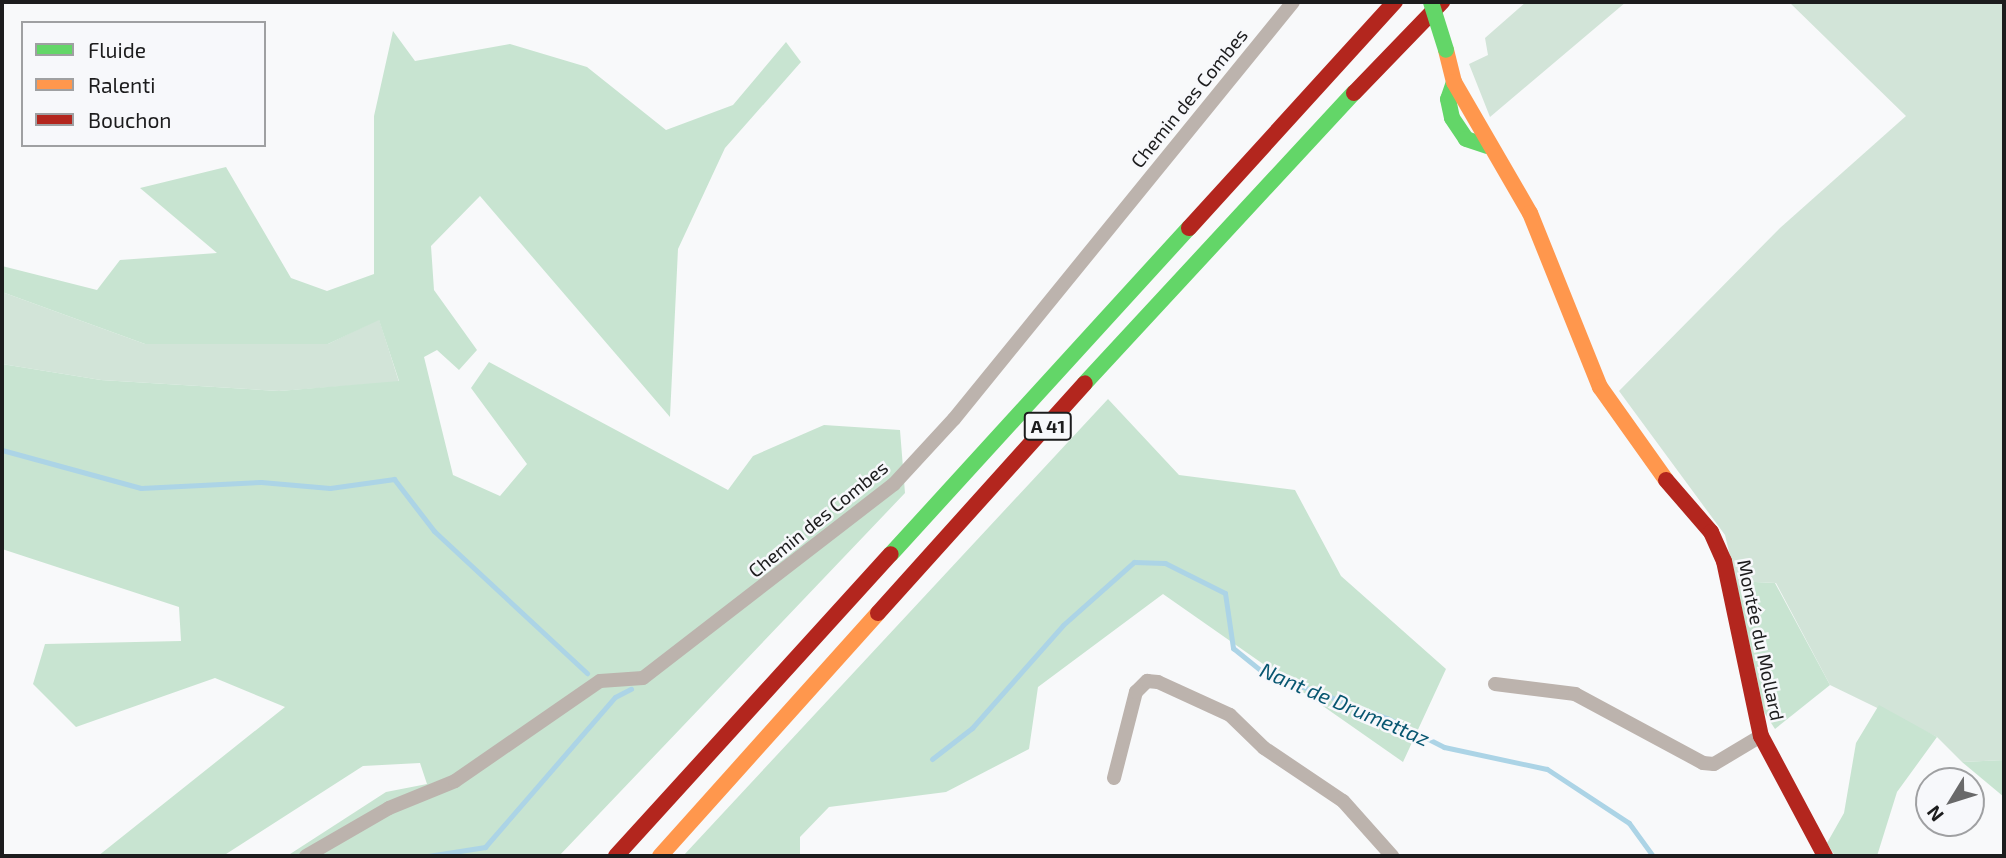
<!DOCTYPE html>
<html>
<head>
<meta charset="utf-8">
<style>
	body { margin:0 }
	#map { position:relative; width:2006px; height:858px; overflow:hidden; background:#f8f9fa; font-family:"Exo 2",sans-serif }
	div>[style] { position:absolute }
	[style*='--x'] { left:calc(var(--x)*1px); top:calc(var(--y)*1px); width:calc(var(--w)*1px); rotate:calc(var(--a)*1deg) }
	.green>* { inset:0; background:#d2e4d8 }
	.forest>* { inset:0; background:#c8e4d1 }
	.stream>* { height:5px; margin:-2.5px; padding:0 2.5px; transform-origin:2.5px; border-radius:2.5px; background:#acd4e6 }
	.street>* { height:14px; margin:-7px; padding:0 7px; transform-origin:7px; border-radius:7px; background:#bcb3ad }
	.fast>* { height:16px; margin:-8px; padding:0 8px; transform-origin:8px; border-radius:8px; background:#63d668 }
	.slow>* { height:16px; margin:-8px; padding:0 8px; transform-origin:8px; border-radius:8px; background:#ff974d }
	.jam>* { height:16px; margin:-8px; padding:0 8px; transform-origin:8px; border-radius:8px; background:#b3261e }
	.fast-bridge>* { height:16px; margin:-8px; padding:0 8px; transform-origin:8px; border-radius:8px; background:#63d668 }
	span { translate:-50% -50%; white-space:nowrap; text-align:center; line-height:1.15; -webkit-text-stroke:5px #f7f8fb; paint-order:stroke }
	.shield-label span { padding:2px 5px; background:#f7f8fb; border:2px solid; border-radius:5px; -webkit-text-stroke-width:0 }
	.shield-label { font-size:18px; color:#1c1c1d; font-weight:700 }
	.street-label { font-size:19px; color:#1c1c1d }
	.water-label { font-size:21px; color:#075670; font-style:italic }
	.frame { position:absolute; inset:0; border:4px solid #1c1c1d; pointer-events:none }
	.legend { position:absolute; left:21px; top:21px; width:245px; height:126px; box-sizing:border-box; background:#f7f8fb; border:2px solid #9fa0a2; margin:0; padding:9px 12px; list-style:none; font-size:21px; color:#1c1c1d }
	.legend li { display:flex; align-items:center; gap:14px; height:35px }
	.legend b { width:35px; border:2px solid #9fa0a2 }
	.north { position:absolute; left:1915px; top:767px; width:70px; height:70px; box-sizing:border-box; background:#f7f8fb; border:2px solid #9fa0a2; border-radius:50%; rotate:232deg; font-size:19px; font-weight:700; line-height:28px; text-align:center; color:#1c1c1d }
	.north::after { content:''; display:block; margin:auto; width:24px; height:32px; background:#69696a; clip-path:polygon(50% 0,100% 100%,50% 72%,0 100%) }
</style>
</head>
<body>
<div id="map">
	<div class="green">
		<div style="clip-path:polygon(1526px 2px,1626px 2px,1490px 117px,1469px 64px,1488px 55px,1485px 38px)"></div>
		<div style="clip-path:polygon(1789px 2px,2004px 2px,2004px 760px,1962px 762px,1937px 737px,1830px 685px,1776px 583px,1736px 581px,1725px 535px,1619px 391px,1780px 228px,1906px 116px)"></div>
		<div style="clip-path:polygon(2px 292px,145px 344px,328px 344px,379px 319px,399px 382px,279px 391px,101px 380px,2px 364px)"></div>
	</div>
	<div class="forest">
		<div style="clip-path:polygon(393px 31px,415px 61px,510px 44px,587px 67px,666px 130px,733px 105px,786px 42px,801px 62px,725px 148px,678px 249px,670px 417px,480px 196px,431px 246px,434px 290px,477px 350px,459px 370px,437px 350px,424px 357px,453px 475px,500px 496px,527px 464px,471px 388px,489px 362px,728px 490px,753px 456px,824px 425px,900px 430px,905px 493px,559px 856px,287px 856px,386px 792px,427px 784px,420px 763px,363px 766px,223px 856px,98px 856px,285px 707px,215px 678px,76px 727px,33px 684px,45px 644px,181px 641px,179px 607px,2px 549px,2px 364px,101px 380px,279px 391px,399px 381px,379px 320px,328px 344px,145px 344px,2px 292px,2px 266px,97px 290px,120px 260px,217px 253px,140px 188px,226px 167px,291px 278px,327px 291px,374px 274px,374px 116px)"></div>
		<div style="clip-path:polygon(1108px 399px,1179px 475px,1295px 490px,1341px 576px,1446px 669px,1403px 762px,1163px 594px,1038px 687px,1029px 749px,946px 792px,829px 807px,800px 837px,800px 856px,683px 856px)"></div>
		<div style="clip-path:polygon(1736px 581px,1775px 583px,1830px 685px,1775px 729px,1764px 712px)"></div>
		<div style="clip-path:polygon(1879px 705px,1937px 737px,1897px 792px,1877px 856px,1835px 856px,1827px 843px,1844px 813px,1856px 743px)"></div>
		<div style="clip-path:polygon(2004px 760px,2004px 797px,1962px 762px)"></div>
	</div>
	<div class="stream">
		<div style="--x:2;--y:450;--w:144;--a:15.3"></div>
		<div style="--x:141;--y:488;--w:120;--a:-2.9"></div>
		<div style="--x:261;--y:482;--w:69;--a:5"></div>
		<div style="--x:330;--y:488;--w:65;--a:-8"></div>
		<div style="--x:394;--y:479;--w:66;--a:52.4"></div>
		<div style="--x:434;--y:531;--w:209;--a:42.9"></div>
		<div style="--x:932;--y:759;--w:51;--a:-37.8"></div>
		<div style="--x:972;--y:728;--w:137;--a:-48.5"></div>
		<div style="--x:1063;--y:625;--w:95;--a:-41.6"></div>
		<div style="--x:1134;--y:562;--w:31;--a:2"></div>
		<div style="--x:1165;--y:563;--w:67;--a:26.6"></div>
		<div style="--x:1225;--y:593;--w:56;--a:81.7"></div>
		<div style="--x:1233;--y:648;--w:38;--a:39"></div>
		<div style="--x:1263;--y:672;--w:132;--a:20.4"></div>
		<div style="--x:1387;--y:718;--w:64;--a:27"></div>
		<div style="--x:1444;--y:747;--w:105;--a:12.1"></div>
		<div style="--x:1547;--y:769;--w:98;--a:33.4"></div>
		<div style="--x:1629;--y:823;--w:41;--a:54"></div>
		<div style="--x:428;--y:856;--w:58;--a:-9"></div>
		<div style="--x:485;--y:847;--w:198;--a:-49.1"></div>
		<div style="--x:615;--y:697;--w:18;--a:-27"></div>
	</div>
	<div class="street">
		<div style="--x:1495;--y:684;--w:81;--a:7.1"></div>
		<div style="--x:1575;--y:694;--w:145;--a:28.3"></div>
		<div style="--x:1703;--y:763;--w:11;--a:5"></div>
		<div style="--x:1714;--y:764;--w:55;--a:-30.8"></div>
		<div style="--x:1114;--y:778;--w:89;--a:-75.7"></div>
		<div style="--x:1136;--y:692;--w:16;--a:-45"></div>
		<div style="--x:1147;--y:681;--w:11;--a:5"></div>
		<div style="--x:1158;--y:682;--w:79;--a:24.6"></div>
		<div style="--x:1230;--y:715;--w:47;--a:44.1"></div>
		<div style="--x:1264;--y:748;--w:95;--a:33.9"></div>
		<div style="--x:1343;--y:801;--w:74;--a:48.3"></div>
		<div style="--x:306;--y:856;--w:96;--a:-30"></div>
		<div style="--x:389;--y:808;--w:71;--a:-22.2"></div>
		<div style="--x:455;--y:781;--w:176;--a:-34.6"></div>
		<div style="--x:600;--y:681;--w:43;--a:-4"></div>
		<div style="--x:643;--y:678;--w:317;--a:-37.7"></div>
		<div style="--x:894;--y:484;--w:88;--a:-47.3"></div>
		<div style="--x:954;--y:419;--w:537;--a:-50.89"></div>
	</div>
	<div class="fast">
		<div style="--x:1454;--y:82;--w:18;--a:109"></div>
		<div style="--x:1448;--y:99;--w:19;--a:78"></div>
		<div style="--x:1452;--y:118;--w:25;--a:56"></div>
		<div style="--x:1466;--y:139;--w:23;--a:18"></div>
		<div style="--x:1085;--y:383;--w:396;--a:-47.2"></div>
		<div style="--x:891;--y:554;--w:442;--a:-47.6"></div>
	</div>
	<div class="slow">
		<div style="--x:1446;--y:50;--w:33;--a:76"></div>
		<div style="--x:1454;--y:82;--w:151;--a:59.9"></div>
		<div style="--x:1530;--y:213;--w:188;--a:68.1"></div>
		<div style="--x:1600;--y:387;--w:114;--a:54.6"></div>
		<div style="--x:660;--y:856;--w:326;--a:-48.1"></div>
	</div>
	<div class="jam">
		<div style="--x:1354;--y:93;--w:127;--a:-46"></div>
		<div style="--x:1189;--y:228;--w:306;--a:-47.7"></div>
		<div style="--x:1666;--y:480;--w:69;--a:49.1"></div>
		<div style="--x:1711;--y:532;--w:32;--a:66"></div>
		<div style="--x:1724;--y:561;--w:179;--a:78.1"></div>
		<div style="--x:1761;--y:736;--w:136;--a:61.9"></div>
		<div style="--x:878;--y:613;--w:309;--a:-48"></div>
		<div style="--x:616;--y:856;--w:408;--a:-47.7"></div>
	</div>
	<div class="fast-bridge">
		<div style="--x:1431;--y:2;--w:50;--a:72.6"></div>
	</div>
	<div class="shield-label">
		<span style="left:1048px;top:426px">A 41</span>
	</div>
	<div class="street-label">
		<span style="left:1189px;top:98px;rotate:-51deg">Chemin des Combes</span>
		<span style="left:818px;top:519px;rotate:-39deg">Chemin des Combes</span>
		<span style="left:1761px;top:640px;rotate:78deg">Montée du Mollard</span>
	</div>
	<div class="water-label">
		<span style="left:1345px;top:704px;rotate:23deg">Nant de Drumettaz</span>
	</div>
	<div class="frame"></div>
	<ul class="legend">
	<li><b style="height:9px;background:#63d668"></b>Fluide</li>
	<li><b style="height:9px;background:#ff974d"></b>Ralenti</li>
	<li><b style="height:9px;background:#b3261e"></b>Bouchon</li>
	</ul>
	<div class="north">N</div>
</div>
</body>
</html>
